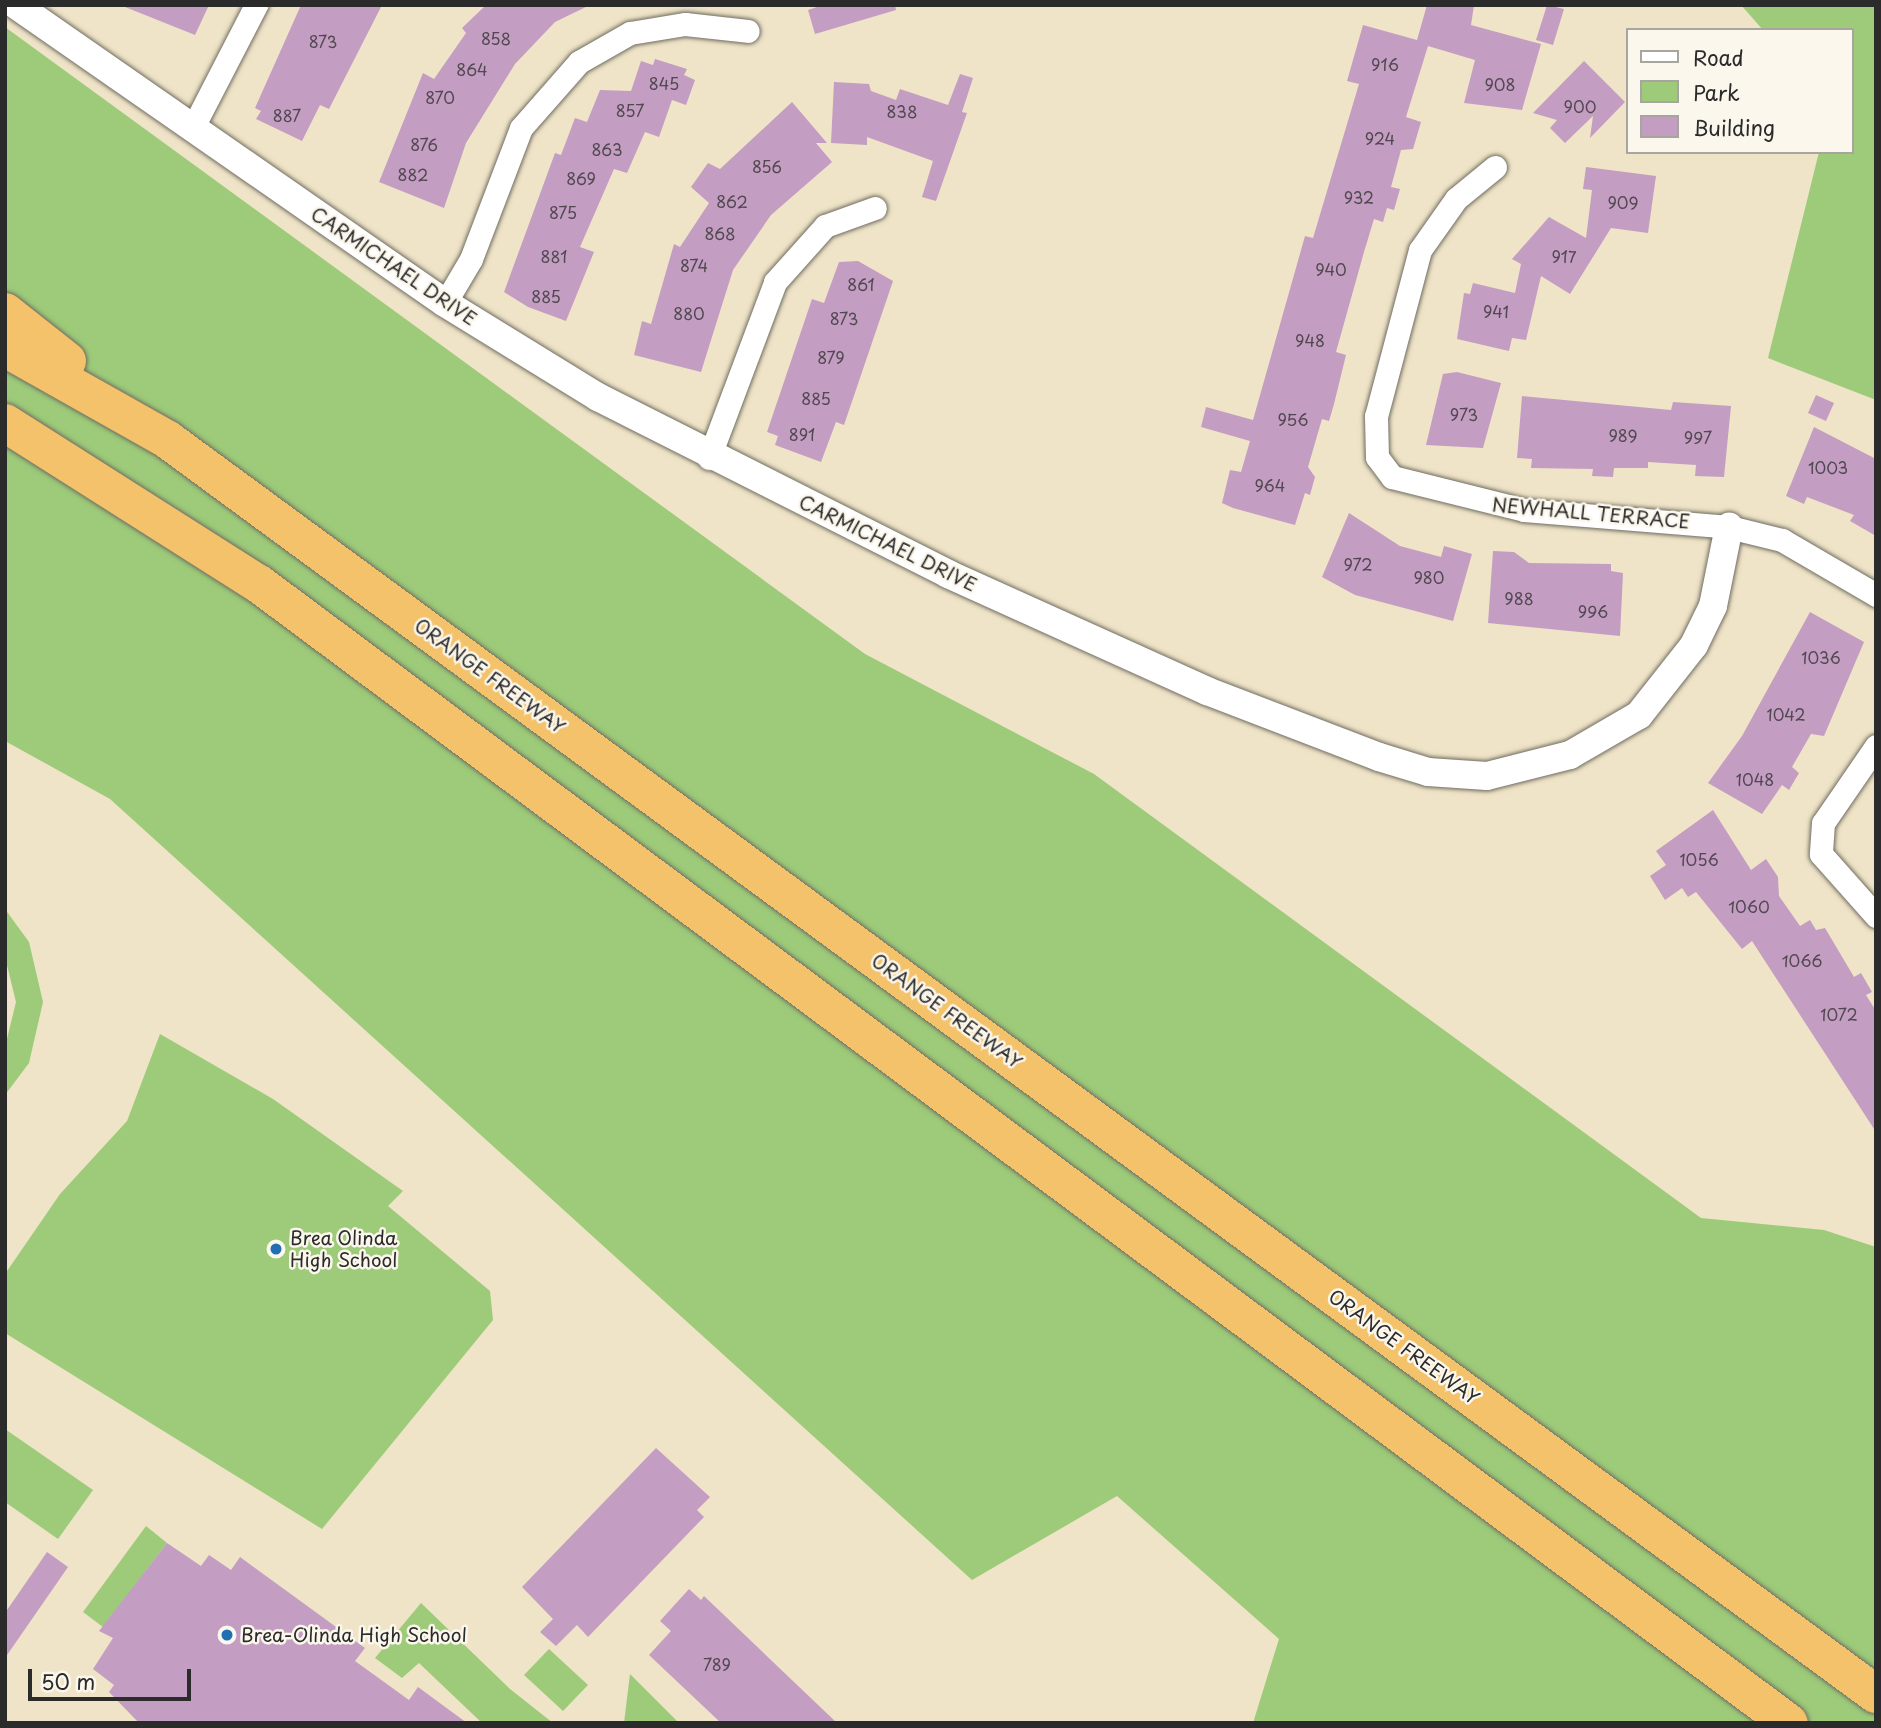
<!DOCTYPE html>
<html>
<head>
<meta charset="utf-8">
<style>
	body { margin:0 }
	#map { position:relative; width:1881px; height:1728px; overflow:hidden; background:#efe4c7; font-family:"Playpen Sans",sans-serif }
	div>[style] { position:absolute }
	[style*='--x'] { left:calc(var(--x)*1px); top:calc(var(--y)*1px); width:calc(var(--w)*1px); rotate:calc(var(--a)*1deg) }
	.green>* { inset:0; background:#9dcb79 }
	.building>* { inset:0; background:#c49dc2 }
	.roads { filter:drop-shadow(0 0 2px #706c62) drop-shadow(0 0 2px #706c62) }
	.minor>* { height:23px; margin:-11.5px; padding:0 11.5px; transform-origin:11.5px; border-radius:11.5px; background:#fff }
	.tertiary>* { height:28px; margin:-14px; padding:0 14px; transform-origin:14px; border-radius:14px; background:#fff }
	.motorway>* { height:38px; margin:-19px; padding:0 19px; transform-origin:19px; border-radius:19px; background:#f4c26a }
	.dots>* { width:19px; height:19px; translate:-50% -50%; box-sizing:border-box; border:4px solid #fbf7ec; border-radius:50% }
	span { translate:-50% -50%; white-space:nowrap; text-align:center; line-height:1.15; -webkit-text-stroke:5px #fbf7ec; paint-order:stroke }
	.number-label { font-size:16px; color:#514851 }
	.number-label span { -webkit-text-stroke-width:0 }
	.street-label { font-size:19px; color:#2b2b2b }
	.poi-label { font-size:19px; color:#2b2b2b }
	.left { translate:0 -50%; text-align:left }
	.frame { position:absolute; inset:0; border:7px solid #2b2b2b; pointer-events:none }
	.legend { position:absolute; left:1626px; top:28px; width:228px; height:126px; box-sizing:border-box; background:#fbf7ec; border:2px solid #a8a59f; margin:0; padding:9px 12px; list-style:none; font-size:21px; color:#2b2b2b }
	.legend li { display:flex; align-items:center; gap:14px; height:35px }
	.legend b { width:35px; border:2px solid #a8a59f }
	.scale { position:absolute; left:28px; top:1669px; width:163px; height:32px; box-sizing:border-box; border:4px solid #2b2b2b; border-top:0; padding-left:9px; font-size:21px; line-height:24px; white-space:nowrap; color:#2b2b2b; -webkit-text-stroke:5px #fbf7ec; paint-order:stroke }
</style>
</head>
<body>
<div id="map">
	<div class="green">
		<div style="clip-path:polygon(1741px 5px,1876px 5px,1876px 400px,1768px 358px,1819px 152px,1851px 152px,1851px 30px,1763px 30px)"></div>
		<div style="clip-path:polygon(5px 27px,865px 654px,1094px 774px,1701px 1218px,1824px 1230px,1876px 1247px,1876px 1723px,1253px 1723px,1279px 1639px,1117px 1496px,972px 1580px,110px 799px,5px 741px)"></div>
		<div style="clip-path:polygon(5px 909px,29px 942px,43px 1002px,29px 1063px,5px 1095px,5px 1047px,16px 1002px,5px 957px)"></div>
		<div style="clip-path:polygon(160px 1034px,273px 1099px,403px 1191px,388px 1206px,490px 1291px,493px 1320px,322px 1529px,5px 1333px,5px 1274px,60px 1194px,127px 1121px)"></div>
		<div style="clip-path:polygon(5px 1429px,93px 1490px,58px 1539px,5px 1502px)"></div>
		<div style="clip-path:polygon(146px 1526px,167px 1543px,103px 1627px,83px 1612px)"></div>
		<div style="clip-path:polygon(421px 1603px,510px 1689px,553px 1723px,482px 1723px,419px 1663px,402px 1678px,375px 1658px)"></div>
		<div style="clip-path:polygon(549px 1649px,588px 1685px,563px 1711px,524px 1675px)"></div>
		<div style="clip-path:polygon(630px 1674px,679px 1723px,624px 1723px)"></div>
	</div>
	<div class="building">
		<div style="clip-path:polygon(120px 5px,209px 5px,195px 35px)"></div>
		<div style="clip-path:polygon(301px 5px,382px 5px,329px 109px,320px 105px,302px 141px,256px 119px,261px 111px,255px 108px)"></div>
		<div style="clip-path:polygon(486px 5px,590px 5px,555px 22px,515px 64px,466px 143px,444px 208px,379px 182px,423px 73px,434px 79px,466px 33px,462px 28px)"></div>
		<div style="clip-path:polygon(823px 5px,895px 5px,896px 10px,815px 34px,808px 10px)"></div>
		<div style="clip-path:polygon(1427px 5px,1474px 5px,1471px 25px,1541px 44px,1522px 110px,1464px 103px,1475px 60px,1428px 46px,1406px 117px,1421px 122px,1413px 149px,1401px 150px,1391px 187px,1400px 189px,1394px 210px,1387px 208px,1383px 222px,1374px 219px,1364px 252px,1336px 352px,1346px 355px,1334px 404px,1329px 421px,1322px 419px,1308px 467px,1315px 477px,1310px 495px,1305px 493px,1295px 525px,1233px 508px,1222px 503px,1230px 470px,1241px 472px,1250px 441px,1201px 427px,1206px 407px,1253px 420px,1305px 236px,1313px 238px,1359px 84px,1347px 81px,1363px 25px,1417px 40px)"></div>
		<div style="clip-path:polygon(1547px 5px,1564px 9px,1553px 45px,1536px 40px)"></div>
		<div style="clip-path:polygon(655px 59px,687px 69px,684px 75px,695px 80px,686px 105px,672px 100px,659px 137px,645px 132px,627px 173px,614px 169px,580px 247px,594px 252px,566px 321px,528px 307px,504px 292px,555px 153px,561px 155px,575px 118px,587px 122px,600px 90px,631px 91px,641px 61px,653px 65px)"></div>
		<div style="clip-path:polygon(1584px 61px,1625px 102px,1590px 138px,1593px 116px,1565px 143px,1550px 128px,1557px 120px,1533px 113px)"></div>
		<div style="clip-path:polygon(960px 74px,973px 78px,962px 112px,967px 113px,936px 201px,922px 197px,933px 161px,867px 137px,867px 145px,831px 143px,834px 82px,869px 84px,871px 91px,896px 100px,900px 89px,948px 105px)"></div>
		<div style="clip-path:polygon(792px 102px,827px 143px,816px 143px,832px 162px,771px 215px,733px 270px,701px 372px,634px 355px,642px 321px,651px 324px,674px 244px,680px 247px,709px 203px,691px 187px,708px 163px,720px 169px)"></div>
		<div style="clip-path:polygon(1586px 167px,1656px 176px,1648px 233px,1611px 228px,1570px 294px,1541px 276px,1526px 340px,1512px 338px,1509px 351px,1457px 339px,1464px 293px,1470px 294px,1473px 283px,1515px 293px,1521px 264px,1512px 259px,1549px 217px,1586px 238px,1592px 190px,1583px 189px)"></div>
		<div style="clip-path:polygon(858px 261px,893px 281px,844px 425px,836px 422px,821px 462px,775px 445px,778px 436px,767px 432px,812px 299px,824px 303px,839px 262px)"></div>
		<div style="clip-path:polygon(1457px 372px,1501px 383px,1483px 448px,1426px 445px,1443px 374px)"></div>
		<div style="clip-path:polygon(1816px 395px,1834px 403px,1826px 421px,1808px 413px)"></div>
		<div style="clip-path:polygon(1522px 396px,1671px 410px,1673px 402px,1731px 406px,1724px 477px,1695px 476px,1696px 465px,1648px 462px,1648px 468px,1614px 468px,1613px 477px,1592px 476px,1593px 469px,1531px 468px,1532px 459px,1517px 458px)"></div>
		<div style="clip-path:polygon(1814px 427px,1876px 459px,1876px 536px,1850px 521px,1854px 515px,1807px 497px,1804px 504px,1786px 496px)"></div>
		<div style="clip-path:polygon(1349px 513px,1400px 546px,1441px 557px,1444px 546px,1472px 554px,1453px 621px,1355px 595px,1322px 577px)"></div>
		<div style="clip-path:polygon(1493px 551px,1514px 552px,1529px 563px,1611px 564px,1611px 571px,1623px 573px,1620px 636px,1488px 623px)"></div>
		<div style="clip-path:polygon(1810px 612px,1864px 642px,1824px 736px,1811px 734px,1792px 767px,1799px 773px,1789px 790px,1782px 785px,1762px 814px,1708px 783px,1742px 736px)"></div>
		<div style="clip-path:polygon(1713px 810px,1751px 870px,1766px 859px,1778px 877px,1779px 896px,1800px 926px,1810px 920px,1816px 930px,1825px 928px,1854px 977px,1861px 973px,1872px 992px,1866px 995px,1876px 1011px,1876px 1132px,1752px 941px,1742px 949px,1696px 892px,1688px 897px,1682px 888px,1665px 900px,1650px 876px,1666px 865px,1656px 851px)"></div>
		<div style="clip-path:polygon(656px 1448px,710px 1497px,697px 1510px,704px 1517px,588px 1637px,577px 1625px,556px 1646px,540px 1632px,553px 1619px,522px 1587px)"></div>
		<div style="clip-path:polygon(167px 1543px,201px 1566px,209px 1555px,231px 1570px,240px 1557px,365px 1648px,355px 1661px,409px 1700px,418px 1687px,467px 1723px,139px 1723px,109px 1692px,114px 1685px,93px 1669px,113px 1638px,99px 1631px)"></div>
		<div style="clip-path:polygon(47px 1552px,68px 1567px,5px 1658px,5px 1613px)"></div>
		<div style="clip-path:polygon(689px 1589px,701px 1600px,704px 1596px,837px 1723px,721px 1723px,649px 1655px,671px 1631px,660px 1621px)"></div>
	</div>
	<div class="roads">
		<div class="minor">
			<div style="--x:192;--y:129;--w:140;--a:-62.7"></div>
			<div style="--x:1495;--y:167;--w:50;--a:140.6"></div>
			<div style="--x:1456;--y:199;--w:62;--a:125.2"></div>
			<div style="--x:1420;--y:250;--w:172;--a:104.8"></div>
			<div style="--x:1376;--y:416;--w:41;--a:88.6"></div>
			<div style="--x:1377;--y:457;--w:25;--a:53"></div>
			<div style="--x:1392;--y:477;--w:136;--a:14"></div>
			<div style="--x:1524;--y:510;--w:206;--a:4.7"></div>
			<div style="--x:1729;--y:527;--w:55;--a:13.8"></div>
			<div style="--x:1782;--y:540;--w:109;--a:30.3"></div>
			<div style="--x:445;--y:303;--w:51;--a:-59.4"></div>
			<div style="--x:471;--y:259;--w:140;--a:-69.1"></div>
			<div style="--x:521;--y:128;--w:88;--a:-48.7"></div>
			<div style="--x:579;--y:62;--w:59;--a:-29.6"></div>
			<div style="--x:630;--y:33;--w:56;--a:-9.3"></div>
			<div style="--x:685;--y:24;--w:63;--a:6.3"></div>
			<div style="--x:709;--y:458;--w:188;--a:-69.4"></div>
			<div style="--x:775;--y:282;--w:75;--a:-48.2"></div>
			<div style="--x:825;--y:226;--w:53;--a:-19.8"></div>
			<div style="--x:1876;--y:746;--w:93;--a:124.5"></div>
			<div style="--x:1823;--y:823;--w:31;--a:94"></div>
			<div style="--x:1821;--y:854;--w:83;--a:48.4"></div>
		</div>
		<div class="tertiary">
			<div style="--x:16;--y:5;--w:522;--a:34.79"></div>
			<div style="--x:445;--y:303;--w:180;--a:31.6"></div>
			<div style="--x:598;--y:397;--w:392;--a:26.8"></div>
			<div style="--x:948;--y:574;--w:284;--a:24.3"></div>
			<div style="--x:1207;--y:691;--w:184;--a:21"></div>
			<div style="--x:1379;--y:757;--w:51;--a:17"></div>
			<div style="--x:1428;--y:772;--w:59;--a:3.9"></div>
			<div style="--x:1487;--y:776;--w:86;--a:-14.2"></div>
			<div style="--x:1570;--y:755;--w:80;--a:-30.1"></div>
			<div style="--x:1639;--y:715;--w:89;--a:-51.8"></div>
			<div style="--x:1694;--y:645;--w:43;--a:-64"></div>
			<div style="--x:1713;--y:606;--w:81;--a:-78.6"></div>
		</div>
		<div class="motorway">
			<div style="--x:5;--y:312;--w:79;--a:38.3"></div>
			<div style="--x:5;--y:348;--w:187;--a:29.4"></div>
			<div style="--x:168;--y:440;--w:2119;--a:36.29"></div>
			<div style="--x:5;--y:423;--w:301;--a:32.4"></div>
			<div style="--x:259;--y:584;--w:1907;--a:36.67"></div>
		</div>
	</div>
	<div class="dots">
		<div style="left:276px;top:1249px;background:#1f6fb2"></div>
		<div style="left:227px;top:1635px;background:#1f6fb2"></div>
	</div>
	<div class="number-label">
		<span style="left:496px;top:38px">858</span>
		<span style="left:323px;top:41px">873</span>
		<span style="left:1385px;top:64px">916</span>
		<span style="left:472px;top:69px">864</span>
		<span style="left:664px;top:83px">845</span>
		<span style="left:1500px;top:84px">908</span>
		<span style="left:440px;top:97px">870</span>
		<span style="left:1580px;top:106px">900</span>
		<span style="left:630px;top:110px">857</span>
		<span style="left:902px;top:111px">838</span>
		<span style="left:287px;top:115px">887</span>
		<span style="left:1380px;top:138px">924</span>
		<span style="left:424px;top:144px">876</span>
		<span style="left:607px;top:149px">863</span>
		<span style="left:767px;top:166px">856</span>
		<span style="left:413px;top:174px">882</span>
		<span style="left:581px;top:178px">869</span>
		<span style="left:1359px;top:197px">932</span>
		<span style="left:732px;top:201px">862</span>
		<span style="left:1623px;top:202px">909</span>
		<span style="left:563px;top:212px">875</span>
		<span style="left:720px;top:233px">868</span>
		<span style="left:554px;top:256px">881</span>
		<span style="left:1564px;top:256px">917</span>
		<span style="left:694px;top:265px">874</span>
		<span style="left:1331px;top:269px">940</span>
		<span style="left:861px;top:284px">861</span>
		<span style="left:546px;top:296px">885</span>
		<span style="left:1496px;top:311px">941</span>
		<span style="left:689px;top:313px">880</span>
		<span style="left:844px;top:318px">873</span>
		<span style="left:1310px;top:340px">948</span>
		<span style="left:831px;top:357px">879</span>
		<span style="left:816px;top:398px">885</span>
		<span style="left:1464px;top:414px">973</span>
		<span style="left:1293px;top:419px">956</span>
		<span style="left:802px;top:434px">891</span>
		<span style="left:1623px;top:435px">989</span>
		<span style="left:1698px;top:437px">997</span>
		<span style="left:1828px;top:467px">1003</span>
		<span style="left:1270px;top:485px">964</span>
		<span style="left:1358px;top:564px">972</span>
		<span style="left:1429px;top:577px">980</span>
		<span style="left:1519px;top:598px">988</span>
		<span style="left:1593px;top:611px">996</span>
		<span style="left:1821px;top:657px">1036</span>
		<span style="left:1786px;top:714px">1042</span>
		<span style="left:1755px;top:779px">1048</span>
		<span style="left:1699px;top:859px">1056</span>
		<span style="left:1749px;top:906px">1060</span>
		<span style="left:1802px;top:960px">1066</span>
		<span style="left:1839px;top:1014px">1072</span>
		<span style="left:717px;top:1664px">789</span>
	</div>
	<div class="street-label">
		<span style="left:394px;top:266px;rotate:34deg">CARMICHAEL DRIVE</span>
		<span style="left:1591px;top:513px;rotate:5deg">NEWHALL TERRACE</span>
		<span style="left:888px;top:543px;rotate:26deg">CARMICHAEL DRIVE</span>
		<span style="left:490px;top:676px;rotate:36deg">ORANGE FREEWAY</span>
		<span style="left:947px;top:1011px;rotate:36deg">ORANGE FREEWAY</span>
		<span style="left:1404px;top:1347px;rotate:36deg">ORANGE FREEWAY</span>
	</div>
	<div class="poi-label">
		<span class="left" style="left:290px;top:1249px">Brea Olinda<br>High School</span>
		<span class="left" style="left:241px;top:1635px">Brea-Olinda High School</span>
	</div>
	<div class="frame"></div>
	<ul class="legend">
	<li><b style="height:9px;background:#fff"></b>Road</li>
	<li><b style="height:19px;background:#9dcb79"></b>Park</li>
	<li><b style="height:19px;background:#c49dc2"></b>Building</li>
	</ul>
	<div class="scale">50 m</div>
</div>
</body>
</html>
